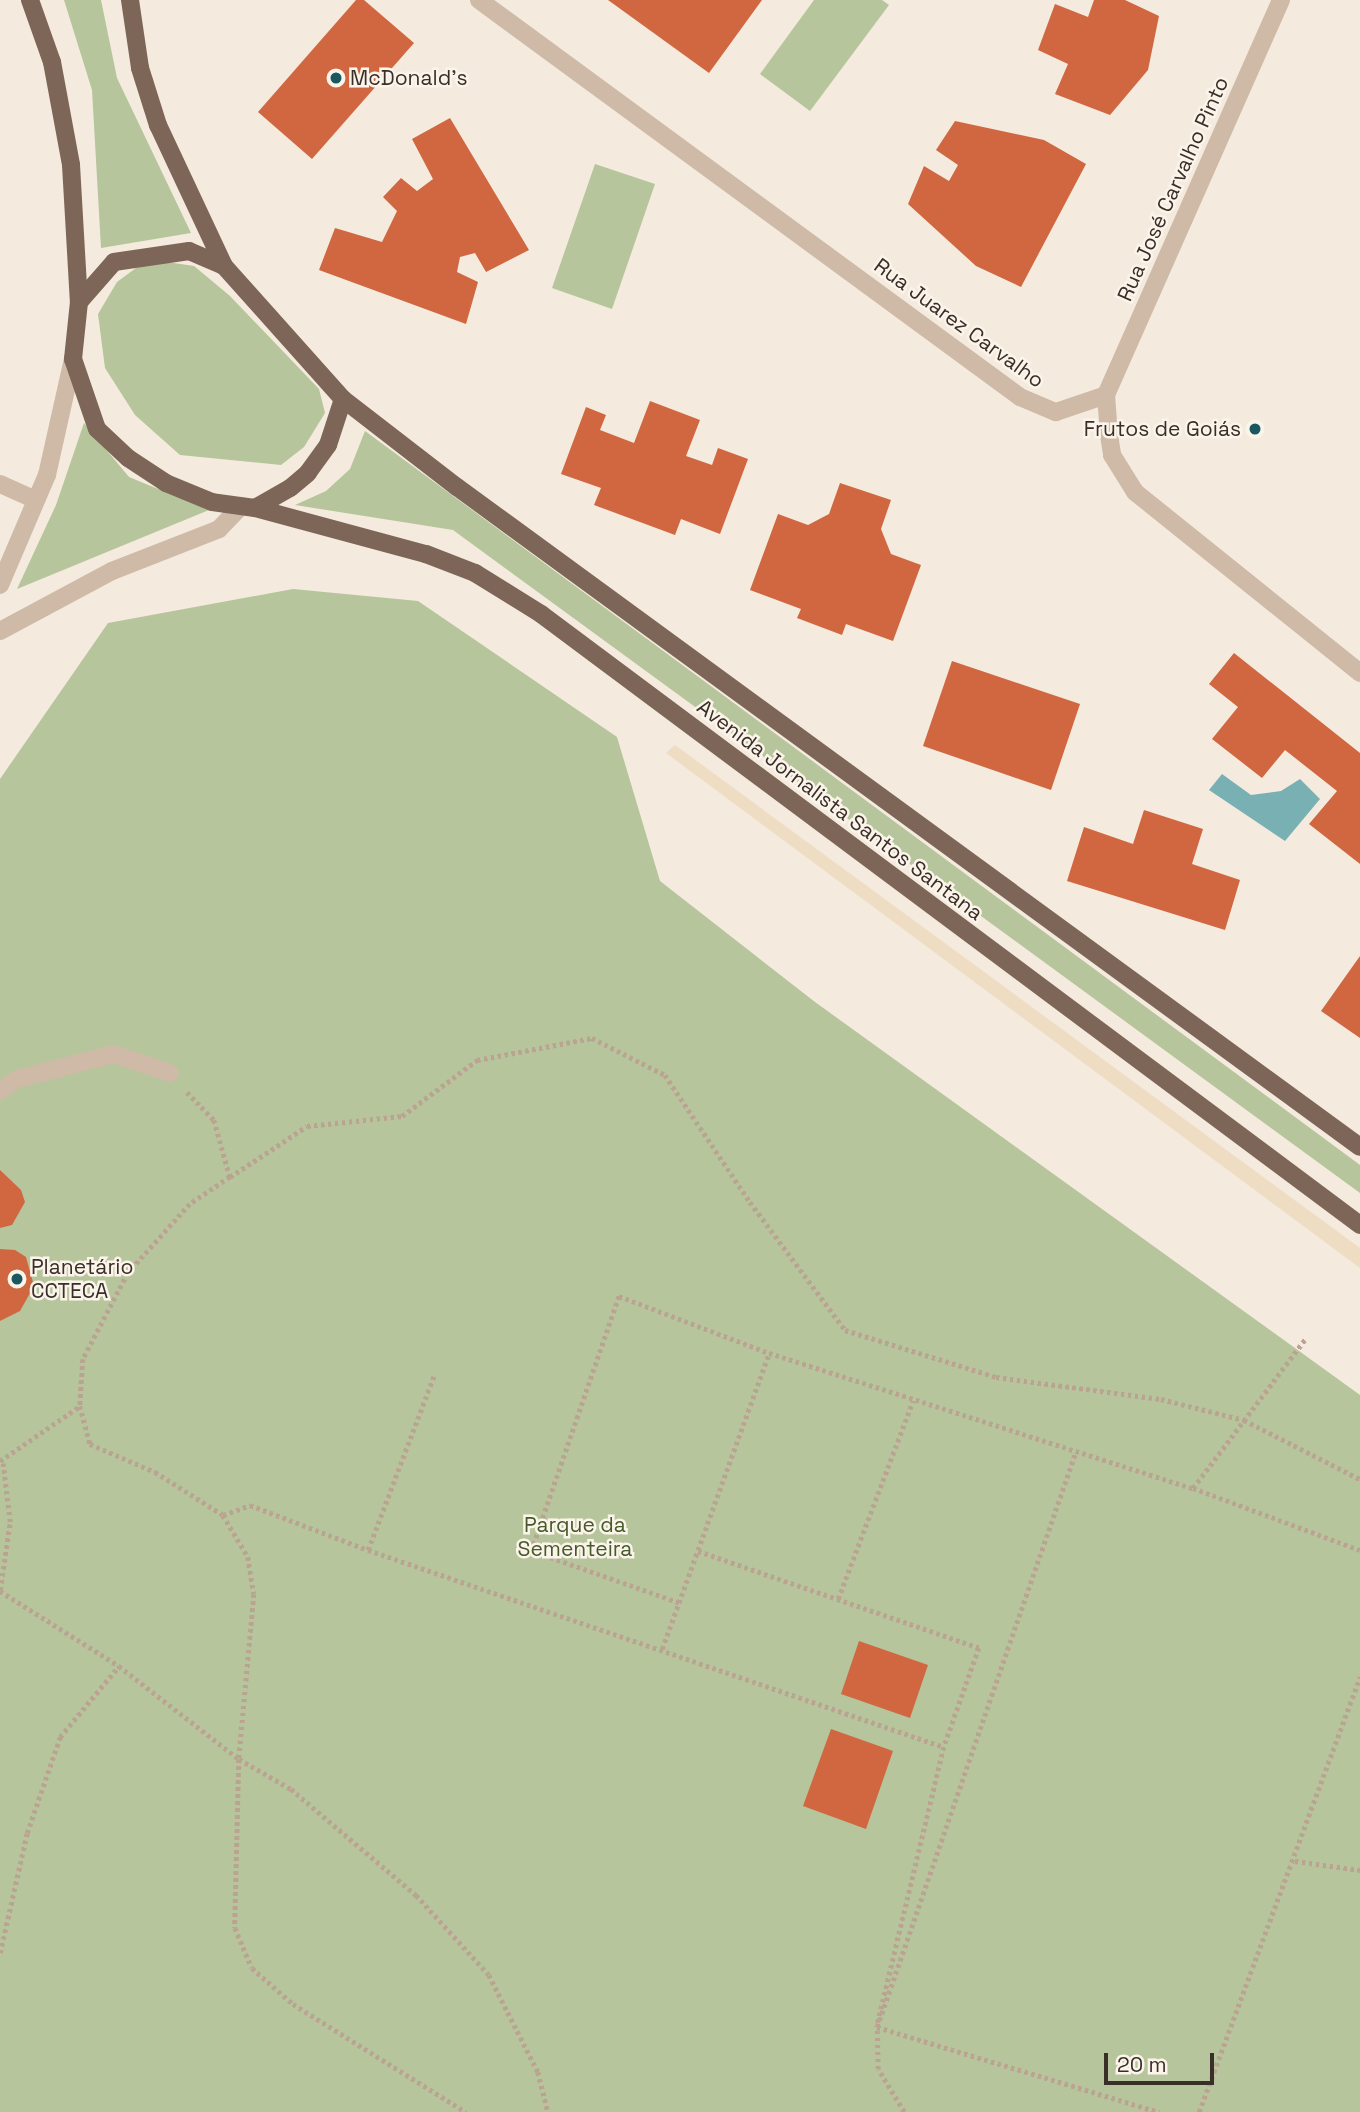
<!DOCTYPE html>
<html>
<head>
<meta charset="utf-8">
<style>
	body { margin:0 }
	#map { position:relative; width:1360px; height:2112px; overflow:hidden; background:#f4eadd; font-family:"Space Grotesk",sans-serif }
	div>[style] { position:absolute }
	[style*='--x'] { left:calc(var(--x)*1px); top:calc(var(--y)*1px); width:calc(var(--w)*1px); rotate:calc(var(--a)*1deg) }
	.green>* { inset:0; background:#b6c59b }
	.plaza>* { inset:0; background:#eedcc3 }
	.water>* { inset:0; background:#79b0b4 }
	.building>* { inset:0; background:#d06740 }
	.path>* { height:4.5px; margin-top:-2.25px; transform-origin:0; background:repeating-linear-gradient(90deg,#baa491 0 3.5px,transparent 0 7px) }
	.minor>* { height:18px; margin:-9px; padding:0 9px; transform-origin:9px; border-radius:9px; background:#cebaa7 }
	.major>* { height:18px; margin:-9px; padding:0 9px; transform-origin:9px; border-radius:9px; background:#7d6658 }
	.dots>* { width:19px; height:19px; translate:-50% -50%; box-sizing:border-box; border:4px solid #fbf4ea; border-radius:50% }
	span { translate:-50% -50%; white-space:nowrap; text-align:center; line-height:1.15; -webkit-text-stroke:5px #fbf4ea; paint-order:stroke }
	.poi-label { font-size:21px; color:#3a2e28 }
	.left { translate:0 -50%; text-align:left }
	.right { translate:-100% -50%; text-align:right }
	.street-label { font-size:21px; color:#3a2e28 }
	.park-label { font-size:21px; color:#475a2a }
	.scale { position:absolute; left:1104px; top:2053px; width:110px; height:32px; box-sizing:border-box; border:4px solid #3a2e28; border-top:0; padding-left:9px; font-size:21px; line-height:24px; white-space:nowrap; color:#3a2e28; -webkit-text-stroke:5px #fbf4ea; paint-order:stroke }
</style>
</head>
<body>
<div id="map">
	<div class="green">
		<div style="clip-path:polygon(64px 0,101px 0,117px 78px,191px 233px,101px 248px,92px 90px)"></div>
		<div style="clip-path:polygon(814px 0,882px 0,889px 5px,810px 111px,760px 74px)"></div>
		<div style="clip-path:polygon(595px 164px,655px 184px,612px 309px,552px 288px)"></div>
		<div style="clip-path:polygon(160px 261px,194px 266px,230px 296px,319px 389px,325px 413px,304px 447px,281px 465px,180px 455px,135px 415px,105px 368px,98px 314px,117px 282px,136px 268px)"></div>
		<div style="clip-path:polygon(84px 423px,129px 477px,209px 510px,17px 589px,56px 505px)"></div>
		<div style="clip-path:polygon(365px 431px,1360px 1165px,1360px 1193px,453px 530px,295px 505px,326px 491px,350px 469px)"></div>
		<div style="clip-path:polygon(293px 589px,418px 601px,617px 737px,660px 881px,815px 1002px,1360px 1395px,1360px 2112px,0 2112px,0 779px,108px 623px)"></div>
	</div>
	<div class="plaza">
		<div style="clip-path:polygon(675px 745px,1360px 1248px,1360px 1268px,666px 753px)"></div>
	</div>
	<div class="water">
		<div style="clip-path:polygon(1222px 774px,1251px 795px,1281px 791px,1300px 779px,1320px 799px,1285px 841px,1209px 790px)"></div>
	</div>
	<div class="building">
		<div style="clip-path:polygon(356px 0,364px 0,414px 43px,312px 159px,258px 112px)"></div>
		<div style="clip-path:polygon(608px 0,762px 0,709px 73px)"></div>
		<div style="clip-path:polygon(1094px 0,1125px 0,1159px 16px,1148px 70px,1110px 115px,1055px 94px,1068px 64px,1038px 50px,1055px 4px,1088px 17px)"></div>
		<div style="clip-path:polygon(450px 118px,529px 250px,486px 272px,475px 253px,460px 257px,457px 272px,478px 282px,466px 324px,319px 270px,335px 228px,382px 242px,397px 211px,383px 197px,401px 178px,417px 191px,433px 179px,412px 139px)"></div>
		<div style="clip-path:polygon(955px 121px,1044px 140px,1086px 164px,1021px 287px,976px 266px,908px 204px,924px 166px,949px 181px,958px 165px,936px 150px)"></div>
		<div style="clip-path:polygon(650px 401px,700px 420px,686px 456px,712px 465px,718px 448px,748px 459px,720px 534px,681px 519px,675px 535px,594px 505px,601px 488px,561px 474px,586px 407px,606px 415px,600px 430px,634px 443px)"></div>
		<div style="clip-path:polygon(840px 483px,891px 500px,881px 529px,891px 554px,921px 565px,893px 641px,846px 624px,842px 635px,797px 618px,801px 609px,750px 590px,778px 514px,808px 525px,829px 514px)"></div>
		<div style="clip-path:polygon(1234px 653px,1360px 753px,1360px 864px,1309px 824px,1337px 791px,1285px 750px,1262px 778px,1212px 739px,1238px 707px,1209px 684px)"></div>
		<div style="clip-path:polygon(952px 661px,1080px 704px,1051px 790px,923px 746px)"></div>
		<div style="clip-path:polygon(1144px 810px,1203px 829px,1192px 864px,1240px 880px,1225px 930px,1067px 881px,1084px 827px,1133px 844px)"></div>
		<div style="clip-path:polygon(1360px 956px,1360px 1038px,1321px 1011px)"></div>
		<div style="clip-path:polygon(0 1170px,21px 1190px,25px 1202px,12px 1225px,0 1228px)"></div>
		<div style="clip-path:polygon(0 1249px,15px 1250px,26px 1257px,34px 1286px,20px 1311px,0 1321px)"></div>
		<div style="clip-path:polygon(859px 1641px,928px 1665px,910px 1718px,841px 1694px)"></div>
		<div style="clip-path:polygon(831px 1729px,893px 1751px,866px 1829px,803px 1806px)"></div>
	</div>
	<div class="path">
		<div style="--x:187;--y:1092;--w:39;--a:46"></div>
		<div style="--x:214;--y:1120;--w:59;--a:74.3"></div>
		<div style="--x:230;--y:1177;--w:48;--a:146"></div>
		<div style="--x:190;--y:1204;--w:93;--a:131.9"></div>
		<div style="--x:128;--y:1273;--w:97;--a:117.6"></div>
		<div style="--x:83;--y:1359;--w:47;--a:93.7"></div>
		<div style="--x:80;--y:1406;--w:39;--a:75"></div>
		<div style="--x:90;--y:1444;--w:71;--a:23.3"></div>
		<div style="--x:155;--y:1472;--w:80;--a:32.3"></div>
		<div style="--x:223;--y:1515;--w:49;--a:59.2"></div>
		<div style="--x:248;--y:1557;--w:37;--a:81"></div>
		<div style="--x:254;--y:1594;--w:166;--a:95.2"></div>
		<div style="--x:239;--y:1759;--w:169;--a:91.4"></div>
		<div style="--x:235;--y:1928;--w:43;--a:67"></div>
		<div style="--x:252;--y:1968;--w:55;--a:41.3"></div>
		<div style="--x:293;--y:2004;--w:204;--a:32"></div>
		<div style="--x:230;--y:1177;--w:92;--a:-33.5"></div>
		<div style="--x:307;--y:1126;--w:96;--a:-6"></div>
		<div style="--x:402;--y:1116;--w:94;--a:-36.7"></div>
		<div style="--x:477;--y:1060;--w:117;--a:-10.8"></div>
		<div style="--x:592;--y:1038;--w:82;--a:26.9"></div>
		<div style="--x:665;--y:1075;--w:153;--a:56.2"></div>
		<div style="--x:750;--y:1202;--w:159;--a:53.4"></div>
		<div style="--x:845;--y:1330;--w:158;--a:17.3"></div>
		<div style="--x:996;--y:1377;--w:166;--a:7.6"></div>
		<div style="--x:1161;--y:1399;--w:86;--a:14.2"></div>
		<div style="--x:1244;--y:1420;--w:130;--a:27"></div>
		<div style="--x:0;--y:1461;--w:97;--a:-34.5"></div>
		<div style="--x:1193;--y:1488;--w:188;--a:-53"></div>
		<div style="--x:223;--y:1515;--w:29;--a:-20"></div>
		<div style="--x:250;--y:1505;--w:126;--a:20.9"></div>
		<div style="--x:368;--y:1550;--w:609;--a:18.88"></div>
		<div style="--x:368;--y:1550;--w:189;--a:-69.3"></div>
		<div style="--x:698;--y:1551;--w:297;--a:19"></div>
		<div style="--x:979;--y:1648;--w:105;--a:109.5"></div>
		<div style="--x:944;--y:1747;--w:288;--a:103.5"></div>
		<div style="--x:877;--y:2027;--w:606;--a:-70.94"></div>
		<div style="--x:0;--y:1590;--w:69;--a:-81.6"></div>
		<div style="--x:10;--y:1522;--w:59;--a:-96.8"></div>
		<div style="--x:0;--y:1591;--w:141;--a:32.2"></div>
		<div style="--x:119;--y:1666;--w:152;--a:37.8"></div>
		<div style="--x:239;--y:1759;--w:60;--a:30"></div>
		<div style="--x:291;--y:1789;--w:164;--a:40.3"></div>
		<div style="--x:416;--y:1895;--w:108;--a:47.6"></div>
		<div style="--x:489;--y:1975;--w:109;--a:63.2"></div>
		<div style="--x:538;--y:2072;--w:41;--a:76"></div>
		<div style="--x:838;--y:1599;--w:212;--a:-69.3"></div>
		<div style="--x:679;--y:1603;--w:157;--a:-160.6"></div>
		<div style="--x:531;--y:1551;--w:270;--a:-71"></div>
		<div style="--x:619;--y:1296;--w:160;--a:20.8"></div>
		<div style="--x:769;--y:1353;--w:445;--a:17.7"></div>
		<div style="--x:1193;--y:1488;--w:178;--a:20.4"></div>
		<div style="--x:662;--y:1649;--w:315;--a:-70.1"></div>
		<div style="--x:1295;--y:1861;--w:66;--a:7.9"></div>
		<div style="--x:0;--y:1953;--w:123;--a:-77.3"></div>
		<div style="--x:27;--y:1833;--w:102;--a:-71"></div>
		<div style="--x:60;--y:1737;--w:92;--a:-50.3"></div>
		<div style="--x:904;--y:2112;--w:50;--a:-121.2"></div>
		<div style="--x:878;--y:2069;--w:42;--a:-91.4"></div>
		<div style="--x:877;--y:2027;--w:295;--a:16.8"></div>
		<div style="--x:1199;--y:2112;--w:464;--a:-69.7"></div>
	</div>
	<div class="minor">
		<div style="--x:479;--y:0;--w:671;--a:36.27"></div>
		<div style="--x:1020;--y:397;--w:39;--a:23"></div>
		<div style="--x:1056;--y:412;--w:53;--a:-18.8"></div>
		<div style="--x:1281;--y:0;--w:432;--a:113.9"></div>
		<div style="--x:1106;--y:395;--w:40;--a:85.7"></div>
		<div style="--x:1109;--y:435;--w:20;--a:81"></div>
		<div style="--x:1112;--y:455;--w:44;--a:58.1"></div>
		<div style="--x:1135;--y:492;--w:289;--a:38.8"></div>
		<div style="--x:0;--y:484;--w:39;--a:24"></div>
		<div style="--x:0;--y:585;--w:120;--a:-66.9"></div>
		<div style="--x:47;--y:475;--w:119;--a:-77.4"></div>
		<div style="--x:0;--y:631;--w:127;--a:-28.2"></div>
		<div style="--x:112;--y:571;--w:115;--a:-21.4"></div>
		<div style="--x:219;--y:529;--w:32;--a:-46"></div>
		<div style="--x:0;--y:1091;--w:21;--a:-35"></div>
		<div style="--x:17;--y:1079;--w:100;--a:-14.5"></div>
		<div style="--x:114;--y:1054;--w:59;--a:18.7"></div>
	</div>
	<div class="major">
		<div style="--x:30;--y:0;--w:66;--a:70.5"></div>
		<div style="--x:52;--y:62;--w:105;--a:79.5"></div>
		<div style="--x:71;--y:165;--w:137;--a:86.7"></div>
		<div style="--x:130;--y:0;--w:69;--a:81.6"></div>
		<div style="--x:140;--y:68;--w:60;--a:72.5"></div>
		<div style="--x:158;--y:125;--w:156;--a:64.9"></div>
		<div style="--x:343;--y:399;--w:48;--a:108.1"></div>
		<div style="--x:328;--y:445;--w:34;--a:126"></div>
		<div style="--x:308;--y:473;--w:23;--a:140"></div>
		<div style="--x:290;--y:488;--w:40;--a:150.3"></div>
		<div style="--x:255;--y:508;--w:43;--a:-172.1"></div>
		<div style="--x:212;--y:502;--w:50;--a:-157.6"></div>
		<div style="--x:166;--y:483;--w:45;--a:-146.7"></div>
		<div style="--x:128;--y:458;--w:42;--a:-136.9"></div>
		<div style="--x:97;--y:429;--w:74;--a:-108.9"></div>
		<div style="--x:73;--y:359;--w:57;--a:-84"></div>
		<div style="--x:79;--y:302;--w:53;--a:-48.8"></div>
		<div style="--x:114;--y:262;--w:76;--a:-8.3"></div>
		<div style="--x:189;--y:251;--w:38;--a:23"></div>
		<div style="--x:224;--y:266;--w:178;--a:48.2"></div>
		<div style="--x:343;--y:399;--w:144;--a:37.7"></div>
		<div style="--x:457;--y:487;--w:1118;--a:36.16"></div>
		<div style="--x:255;--y:508;--w:177;--a:15.1"></div>
		<div style="--x:426;--y:554;--w:53;--a:21.2"></div>
		<div style="--x:475;--y:573;--w:78;--a:31.8"></div>
		<div style="--x:541;--y:614;--w:1022;--a:36.72"></div>
	</div>
	<div class="dots">
		<div style="left:336px;top:78px;background:#1a585f"></div>
		<div style="left:1255px;top:429px;background:#1a585f"></div>
		<div style="left:17px;top:1279px;background:#1a585f"></div>
	</div>
	<div class="poi-label">
		<span class="left" style="left:350px;top:78px">McDonald's</span>
		<span class="right" style="left:1241px;top:429px">Frutos de Goiás</span>
		<span class="left" style="left:31px;top:1279px">Planetário<br>CCTECA</span>
	</div>
	<div class="street-label">
		<span style="left:1173px;top:189px;rotate:-66deg">Rua José Carvalho Pinto</span>
		<span style="left:959px;top:323px;rotate:36deg">Rua Juarez Carvalho</span>
		<span style="left:840px;top:810px;rotate:37deg">Avenida Jornalista Santos Santana</span>
	</div>
	<div class="park-label">
		<span style="left:575px;top:1537px">Parque da<br>Sementeira</span>
	</div>
	<div class="scale">20 m</div>
</div>
</body>
</html>
